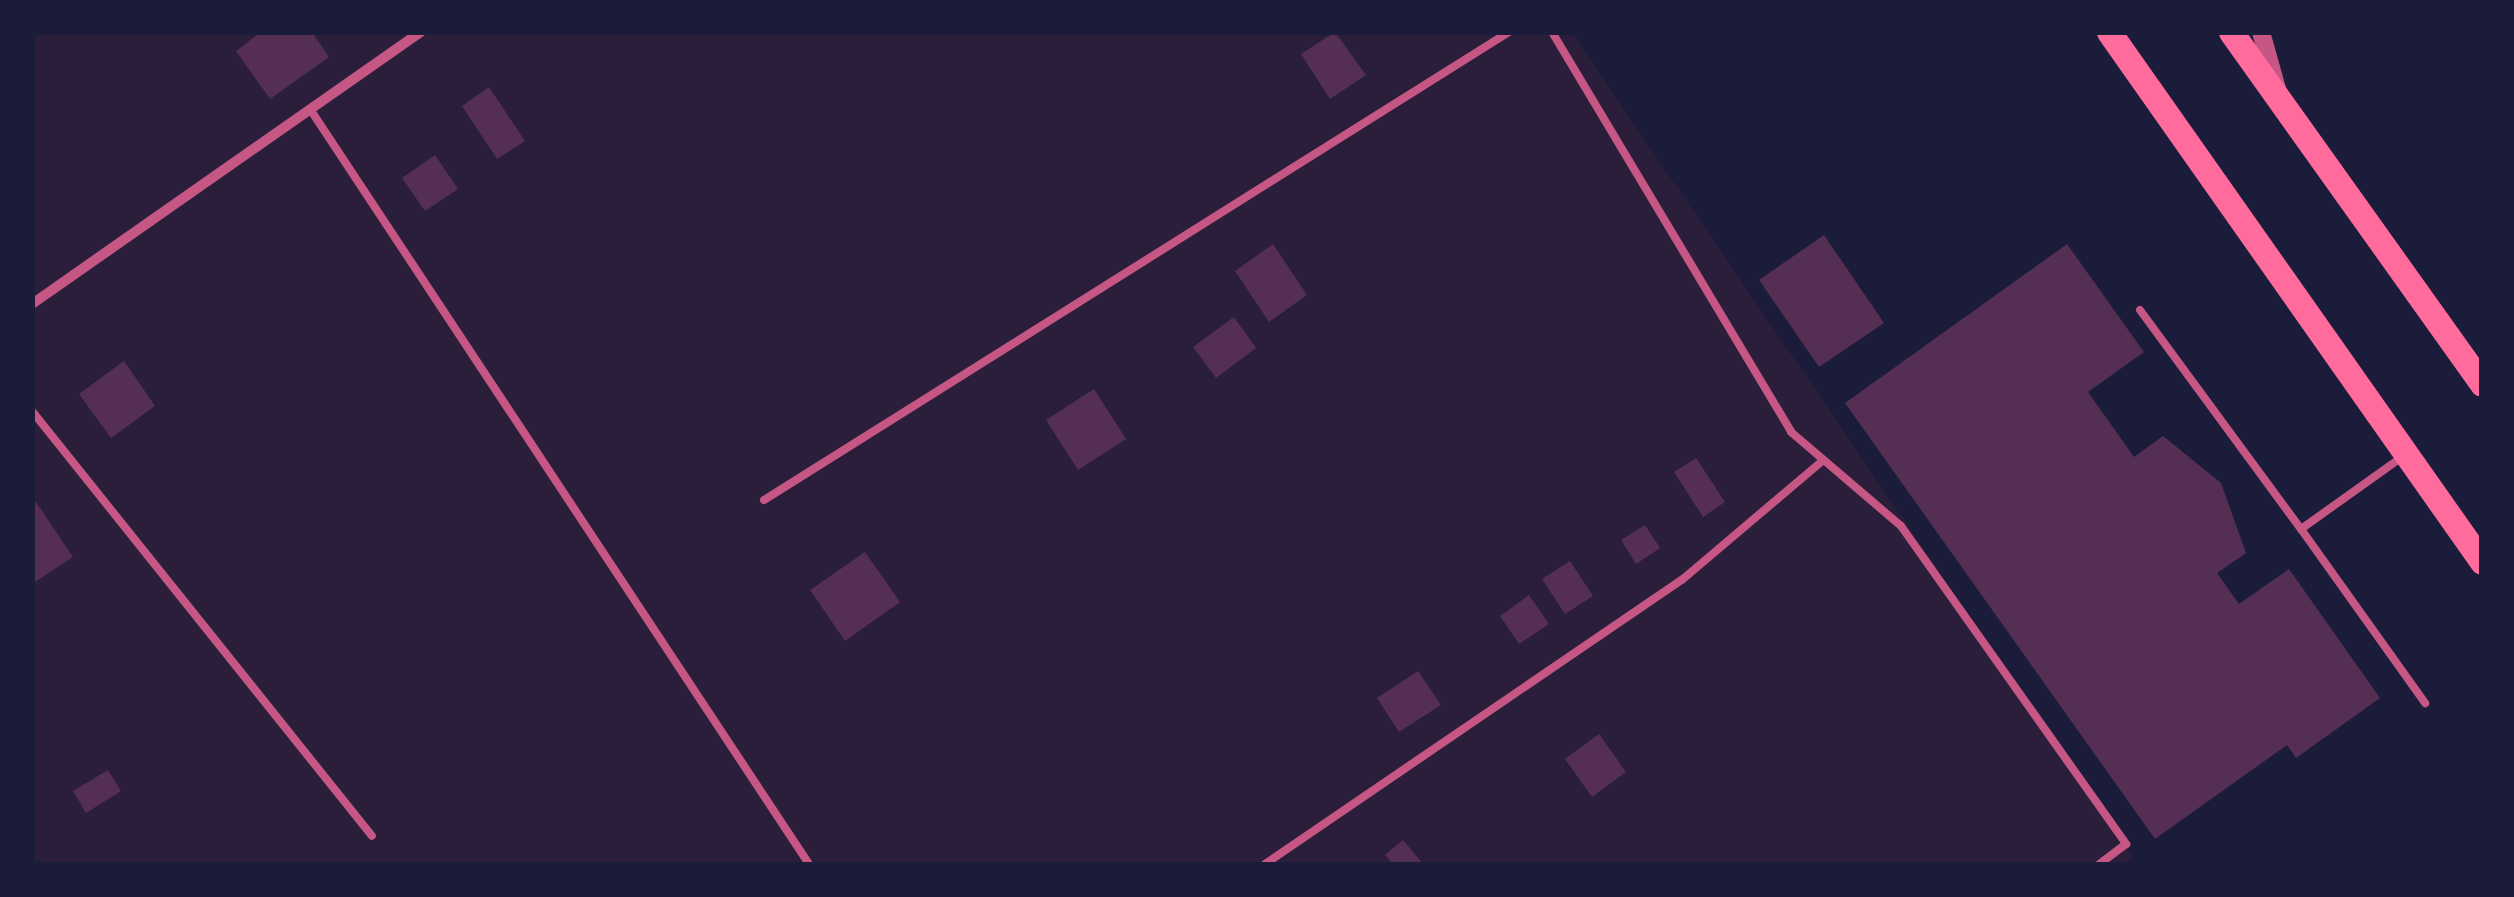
<!DOCTYPE html>
<html>
<head>
<meta charset="utf-8">
<style>
	body { margin:0 }
	#map { position:relative; width:2514px; height:897px; overflow:hidden; background:#1b1b3a; font-family:Arial,sans-serif }
	div>[style] { position:absolute }
	[style*='--x'] { left:calc(var(--x)*1px); top:calc(var(--y)*1px); width:calc(var(--w)*1px); rotate:calc(var(--a)*1deg) }
	.green>* { inset:0; background:#2a1e3b }
	.building>* { inset:0; background:#542f53 }
	.service>* { height:8px; margin:-4px; padding:0 4px; transform-origin:4px; border-radius:4px; background:#c65784 }
	.minor>* { height:10px; margin:-5px; padding:0 5px; transform-origin:5px; border-radius:5px; background:#c65784 }
	.tertiary>* { height:18px; margin:-9px; padding:0 9px; transform-origin:9px; border-radius:9px; background:#c65784 }
	.primary>* { height:25px; margin:-12.5px; padding:0 12.5px; transform-origin:12.5px; border-radius:12.5px; background:#ff6b9d }
	span { translate:-50% -50%; white-space:nowrap; text-align:center; line-height:1.15; -webkit-text-stroke:9px #1b1b3a; paint-order:stroke }
	.frame { position:absolute; inset:0; border:35px solid #1b1b3a; pointer-events:none }
</style>
</head>
<body>
<div id="map">
	<div class="green">
		<div style="clip-path:polygon(32px 33px,1572px 33px,2134px 857px,2124px 864px,33px 864px)"></div>
	</div>
	<div class="building">
		<div style="clip-path:polygon(261px 32px,312px 32px,329px 57px,270px 99px,236px 51px)"></div>
		<div style="clip-path:polygon(1335px 32px,1366px 75px,1330px 99px,1301px 54px)"></div>
		<div style="clip-path:polygon(489px 87px,525px 141px,497px 159px,462px 106px)"></div>
		<div style="clip-path:polygon(435px 155px,458px 189px,425px 211px,402px 178px)"></div>
		<div style="clip-path:polygon(1824px 235px,1884px 323px,1819px 367px,1759px 280px)"></div>
		<div style="clip-path:polygon(1273px 244px,1307px 295px,1269px 322px,1235px 271px)"></div>
		<div style="clip-path:polygon(2067px 244px,2144px 352px,2088px 392px,2134px 457px,2163px 436px,2221px 483px,2246px 553px,2217px 573px,2239px 604px,2289px 569px,2380px 698px,2296px 758px,2287px 745px,2155px 839px,1845px 403px)"></div>
		<div style="clip-path:polygon(1234px 317px,1256px 348px,1216px 378px,1193px 347px)"></div>
		<div style="clip-path:polygon(124px 361px,155px 406px,111px 438px,79px 394px)"></div>
		<div style="clip-path:polygon(1094px 389px,1126px 439px,1078px 470px,1046px 420px)"></div>
		<div style="clip-path:polygon(1696px 458px,1725px 502px,1703px 517px,1674px 472px)"></div>
		<div style="clip-path:polygon(36px 502px,73px 557px,32px 584px,32px 504px)"></div>
		<div style="clip-path:polygon(1645px 525px,1660px 548px,1636px 564px,1621px 540px)"></div>
		<div style="clip-path:polygon(865px 552px,900px 602px,845px 641px,810px 590px)"></div>
		<div style="clip-path:polygon(1570px 561px,1593px 596px,1565px 614px,1542px 579px)"></div>
		<div style="clip-path:polygon(1529px 595px,1549px 624px,1519px 644px,1500px 616px)"></div>
		<div style="clip-path:polygon(1418px 671px,1441px 705px,1399px 732px,1377px 698px)"></div>
		<div style="clip-path:polygon(1599px 734px,1626px 772px,1592px 797px,1565px 759px)"></div>
		<div style="clip-path:polygon(108px 770px,121px 791px,86px 813px,73px 791px)"></div>
		<div style="clip-path:polygon(1403px 840px,1423px 864px,1393px 864px,1385px 855px)"></div>
	</div>
	<div class="service">
		<div style="--x:1552;--y:32;--w:466;--a:59.1"></div>
		<div style="--x:1791;--y:432;--w:145;--a:40.5"></div>
		<div style="--x:1901;--y:526;--w:390;--a:54.7"></div>
		<div style="--x:2126;--y:844;--w:34;--a:143"></div>
		<div style="--x:310;--y:109;--w:905;--a:56.54"></div>
		<div style="--x:2140;--y:310;--w:272;--a:53.7"></div>
		<div style="--x:32;--y:411;--w:544;--a:51.34"></div>
		<div style="--x:2402;--y:457;--w:124;--a:144.5"></div>
		<div style="--x:2301;--y:529;--w:214;--a:54.5"></div>
		<div style="--x:764;--y:500;--w:880;--a:-32.14"></div>
		<div style="--x:1265;--y:864;--w:506;--a:-34.29"></div>
		<div style="--x:1683;--y:579;--w:181;--a:-40.3"></div>
	</div>
	<div class="minor">
		<div style="--x:32;--y:304;--w:475;--a:-35"></div>
	</div>
	<div class="tertiary">
		<div style="--x:2261;--y:32;--w:59;--a:74.3"></div>
	</div>
	<div class="primary">
		<div style="--x:2109;--y:32;--w:648;--a:54.86"></div>
		<div style="--x:2231;--y:32;--w:432;--a:54.5"></div>
	</div>
	<div class="frame"></div>
</div>
</body>
</html>
